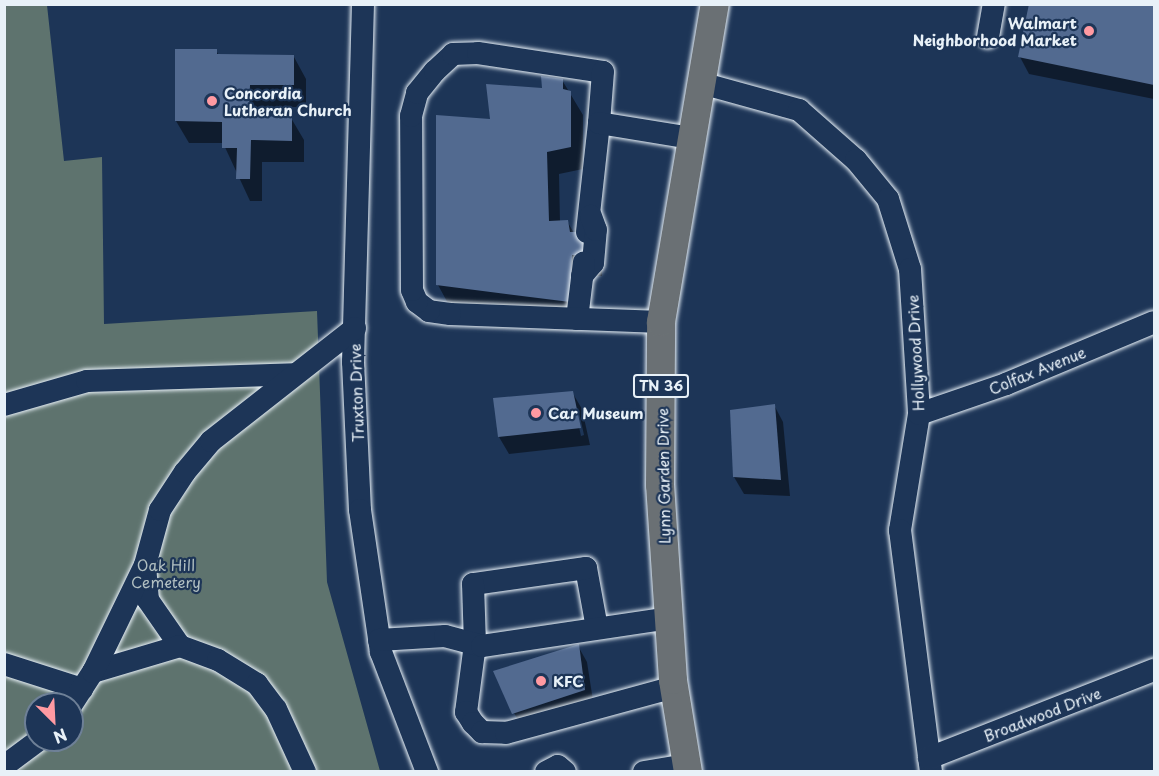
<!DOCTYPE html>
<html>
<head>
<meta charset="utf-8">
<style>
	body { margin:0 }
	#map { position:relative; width:1159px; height:776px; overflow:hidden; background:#1d3557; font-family:"Playpen Sans",sans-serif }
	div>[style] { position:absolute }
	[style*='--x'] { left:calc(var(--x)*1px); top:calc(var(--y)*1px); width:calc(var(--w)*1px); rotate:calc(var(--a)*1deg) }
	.green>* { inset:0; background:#5e736e }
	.shadow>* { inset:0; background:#0007 }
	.building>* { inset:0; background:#526a90 }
	.roads { filter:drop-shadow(0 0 2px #e8f1f8) drop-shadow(0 0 2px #e8f1f8) }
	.minor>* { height:22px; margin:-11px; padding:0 11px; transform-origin:11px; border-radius:11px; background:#1d3557 }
	.major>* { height:28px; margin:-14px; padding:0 14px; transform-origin:14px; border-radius:14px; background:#6a7074 }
	.dots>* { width:16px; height:16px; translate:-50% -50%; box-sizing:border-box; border:3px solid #1d3557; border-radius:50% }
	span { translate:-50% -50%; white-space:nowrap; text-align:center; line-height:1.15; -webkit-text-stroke:4.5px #1d3557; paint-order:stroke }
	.shield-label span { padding:2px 4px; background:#1d3557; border:2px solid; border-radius:4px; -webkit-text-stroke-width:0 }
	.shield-label { font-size:14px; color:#e8f1f8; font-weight:700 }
	.poi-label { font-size:15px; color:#e8f1f8; font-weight:700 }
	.right { translate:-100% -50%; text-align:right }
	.left { translate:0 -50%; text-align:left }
	.street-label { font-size:15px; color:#e8f1f8 }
	.park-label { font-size:15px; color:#b1bfc1 }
	.frame { position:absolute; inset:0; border:6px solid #e8f1f8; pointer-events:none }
	.north { position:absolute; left:24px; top:692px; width:60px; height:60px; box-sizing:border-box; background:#1d3557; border:2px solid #6e8097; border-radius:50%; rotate:156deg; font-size:16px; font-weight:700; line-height:24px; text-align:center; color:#e8f1f8 }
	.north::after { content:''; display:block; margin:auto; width:21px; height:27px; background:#ff9aa2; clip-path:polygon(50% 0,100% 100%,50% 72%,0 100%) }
</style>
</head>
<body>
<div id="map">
	<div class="green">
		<div style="clip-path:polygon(evenodd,5px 5px,47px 5px,64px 161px,102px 157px,104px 324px,317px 311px,327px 582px,380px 771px,5px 772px,5px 5px,36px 704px,72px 704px,72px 740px,36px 740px,36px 704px)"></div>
	</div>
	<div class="shadow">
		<div style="clip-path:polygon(1031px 4px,1154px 4px,1154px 99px,1029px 74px,1020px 57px)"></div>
		<div style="clip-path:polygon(216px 50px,219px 56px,294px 57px,306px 79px,306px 107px,261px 107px,261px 118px,291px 118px,304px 140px,304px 162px,262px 162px,262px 201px,250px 201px,223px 143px,189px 143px,176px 121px)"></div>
		<div style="clip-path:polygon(562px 80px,583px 115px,583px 169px,559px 174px,560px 222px,567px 221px,574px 233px,603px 255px,602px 276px,583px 276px,582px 323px,450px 307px,438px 285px,491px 120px)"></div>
		<div style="clip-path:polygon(evenodd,572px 392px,582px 409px,590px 445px,509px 454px,499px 437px,572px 392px,575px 408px,578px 408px,584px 435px,581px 436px,575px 408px)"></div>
		<div style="clip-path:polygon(774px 405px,783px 422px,790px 496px,744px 494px,734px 477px)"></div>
		<div style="clip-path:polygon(578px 646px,587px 662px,594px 707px,524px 730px,514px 713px)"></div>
	</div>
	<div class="building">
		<div style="clip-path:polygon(1029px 4px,1154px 4px,1154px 85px,1018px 57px)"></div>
		<div style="clip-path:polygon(175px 49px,217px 49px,217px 54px,294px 55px,294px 85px,250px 85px,249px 116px,292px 117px,292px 141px,251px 140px,250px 179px,236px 179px,237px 148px,222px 148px,222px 122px,175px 121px)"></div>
		<div style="clip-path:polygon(541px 76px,563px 79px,563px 89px,571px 91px,571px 147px,547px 152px,549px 221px,568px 220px,570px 232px,591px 232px,590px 255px,572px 255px,570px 302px,436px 285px,436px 115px,490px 119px,486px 84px,542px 88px)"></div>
		<div style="clip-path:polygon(573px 391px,581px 428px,498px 437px,493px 398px)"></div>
		<div style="clip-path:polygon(775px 404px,781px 480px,733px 477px,730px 410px)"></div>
		<div style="clip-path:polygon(579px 644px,585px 690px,512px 714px,493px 671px)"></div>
	</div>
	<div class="roads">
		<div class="minor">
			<div style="--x:363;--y:4;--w:358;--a:91.6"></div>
			<div style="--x:353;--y:362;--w:148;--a:87.3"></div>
			<div style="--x:360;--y:510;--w:144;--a:81.6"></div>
			<div style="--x:381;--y:652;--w:129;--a:69"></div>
			<div style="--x:988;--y:37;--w:34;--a:-80"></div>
			<div style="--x:701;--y:83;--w:102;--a:15.4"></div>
			<div style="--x:799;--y:110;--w:76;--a:41.3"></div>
			<div style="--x:856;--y:160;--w:50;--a:50.6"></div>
			<div style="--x:888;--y:199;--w:73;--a:72.6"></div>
			<div style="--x:910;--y:269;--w:145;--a:86.4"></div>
			<div style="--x:919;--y:414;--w:118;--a:99.3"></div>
			<div style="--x:900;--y:530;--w:244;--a:82.7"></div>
			<div style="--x:587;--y:232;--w:110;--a:-83.7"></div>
			<div style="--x:582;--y:276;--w:17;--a:-50"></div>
			<div style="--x:593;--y:263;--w:33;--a:-85"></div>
			<div style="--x:596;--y:230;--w:15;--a:-110"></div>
			<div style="--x:577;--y:319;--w:57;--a:-83"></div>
			<div style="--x:661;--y:322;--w:211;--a:-177.8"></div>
			<div style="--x:450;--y:314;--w:21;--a:-172"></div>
			<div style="--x:429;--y:311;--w:15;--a:-143"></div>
			<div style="--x:417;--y:302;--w:13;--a:-113"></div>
			<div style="--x:412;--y:290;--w:174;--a:-90.3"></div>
			<div style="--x:411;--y:116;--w:24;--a:-75"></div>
			<div style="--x:417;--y:93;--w:28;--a:-51"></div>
			<div style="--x:435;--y:71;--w:25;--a:-43"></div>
			<div style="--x:453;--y:54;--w:25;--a:-2"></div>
			<div style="--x:478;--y:53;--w:126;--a:8.6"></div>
			<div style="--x:603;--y:72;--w:51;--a:94.5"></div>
			<div style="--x:599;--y:123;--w:94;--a:9.2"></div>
			<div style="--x:4;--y:405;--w:86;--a:-16.1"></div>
			<div style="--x:87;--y:381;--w:207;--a:-1.9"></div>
			<div style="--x:919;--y:414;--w:92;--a:-19"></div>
			<div style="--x:1006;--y:384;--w:160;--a:-22.7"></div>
			<div style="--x:145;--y:566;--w:34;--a:85"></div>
			<div style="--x:148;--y:600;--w:56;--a:55.2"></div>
			<div style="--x:180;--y:646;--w:40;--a:20.2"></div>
			<div style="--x:218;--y:660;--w:46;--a:31.6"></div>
			<div style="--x:257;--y:684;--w:31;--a:53"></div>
			<div style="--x:276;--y:709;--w:69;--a:65.3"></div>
			<div style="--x:597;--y:628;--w:61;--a:-100.4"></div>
			<div style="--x:586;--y:568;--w:114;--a:171.9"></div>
			<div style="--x:473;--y:584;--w:60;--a:88.1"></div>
			<div style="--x:475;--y:644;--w:69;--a:97.5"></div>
			<div style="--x:466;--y:712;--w:13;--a:58"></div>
			<div style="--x:473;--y:723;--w:13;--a:45"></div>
			<div style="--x:482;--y:732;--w:24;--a:2"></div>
			<div style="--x:506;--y:733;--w:174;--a:-15.3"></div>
			<div style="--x:379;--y:640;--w:66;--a:-3.5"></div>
			<div style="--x:445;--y:636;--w:38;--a:15"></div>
			<div style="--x:482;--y:646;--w:189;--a:-8.5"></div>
			<div style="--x:4;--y:664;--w:82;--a:17.8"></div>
			<div style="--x:93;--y:672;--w:91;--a:-16.6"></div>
			<div style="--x:72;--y:704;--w:38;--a:-57"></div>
			<div style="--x:93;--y:672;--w:119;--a:-64.1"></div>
			<div style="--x:145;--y:565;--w:57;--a:-74.7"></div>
			<div style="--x:160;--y:510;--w:45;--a:-56.7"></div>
			<div style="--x:185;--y:472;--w:40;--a:-50"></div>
			<div style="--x:211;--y:441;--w:183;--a:-38.1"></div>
			<div style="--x:929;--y:758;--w:242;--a:-21.4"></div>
			<div style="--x:4;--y:766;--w:44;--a:-36.6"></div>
			<div style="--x:546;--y:772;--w:13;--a:-27"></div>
			<div style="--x:558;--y:766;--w:9;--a:41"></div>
			<div style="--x:644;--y:772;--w:44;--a:-9.2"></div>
		</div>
		<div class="major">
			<div style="--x:688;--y:772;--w:93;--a:-99.3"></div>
			<div style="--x:673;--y:680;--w:195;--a:-93.8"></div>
			<div style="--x:660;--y:485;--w:163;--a:-89.6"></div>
			<div style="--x:661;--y:322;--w:323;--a:-80.4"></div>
		</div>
	</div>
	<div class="dots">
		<div style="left:1089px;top:31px;background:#ff9aa2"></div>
		<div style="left:212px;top:101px;background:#ff9aa2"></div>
		<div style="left:536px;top:413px;background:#ff9aa2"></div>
		<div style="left:541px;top:681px;background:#ff9aa2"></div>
	</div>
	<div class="shield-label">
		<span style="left:661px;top:386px">TN 36</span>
	</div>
	<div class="poi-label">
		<span class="right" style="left:1077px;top:31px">Walmart<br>Neighborhood Market</span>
		<span class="left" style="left:224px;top:101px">Concordia<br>Lutheran Church</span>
		<span class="left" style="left:548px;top:413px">Car Museum</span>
		<span class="left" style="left:553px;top:681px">KFC</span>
	</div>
	<div class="street-label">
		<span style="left:915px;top:353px;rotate:-93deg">Hollywood Drive</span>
		<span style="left:1037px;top:370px;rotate:-22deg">Colfax Avenue</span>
		<span style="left:356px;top:393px;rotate:-92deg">Truxton Drive</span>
		<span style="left:663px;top:476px;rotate:-91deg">Lynn Garden Drive</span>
		<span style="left:1042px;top:714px;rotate:-21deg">Broadwood Drive</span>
	</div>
	<div class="park-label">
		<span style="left:166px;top:573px">Oak Hill<br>Cemetery</span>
	</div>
	<div class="frame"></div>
	<div class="north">N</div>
</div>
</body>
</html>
